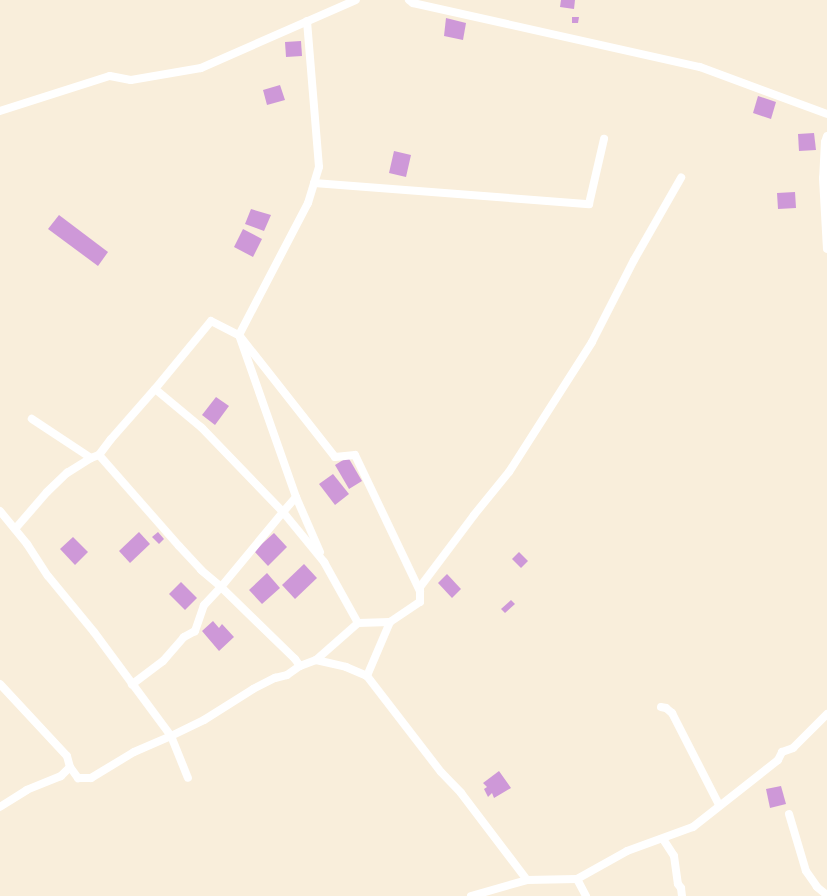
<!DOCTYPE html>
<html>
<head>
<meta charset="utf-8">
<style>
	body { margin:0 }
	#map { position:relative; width:827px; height:896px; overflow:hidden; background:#f9eedb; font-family:"Alegreya Sans",sans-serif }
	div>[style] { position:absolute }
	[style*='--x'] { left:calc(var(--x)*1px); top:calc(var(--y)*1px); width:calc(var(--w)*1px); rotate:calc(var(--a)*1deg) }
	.building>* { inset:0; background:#ce98d8 }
	.minor>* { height:8px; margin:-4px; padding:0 4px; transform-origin:4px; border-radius:4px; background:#fff }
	span { translate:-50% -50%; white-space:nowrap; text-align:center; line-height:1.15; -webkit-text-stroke:4px #f9eedb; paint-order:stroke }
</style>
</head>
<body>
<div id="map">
	<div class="building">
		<div style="clip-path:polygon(561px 0,575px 0,574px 9px,560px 7px)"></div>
		<div style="clip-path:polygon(572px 17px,579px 17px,578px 23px,572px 23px)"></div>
		<div style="clip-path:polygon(446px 18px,466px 23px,463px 40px,444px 36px)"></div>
		<div style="clip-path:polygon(301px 41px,302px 56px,286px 57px,285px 42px)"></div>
		<div style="clip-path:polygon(280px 85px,285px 100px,267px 105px,263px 90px)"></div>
		<div style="clip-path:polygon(758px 96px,776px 102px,771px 119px,753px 113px)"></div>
		<div style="clip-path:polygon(814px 133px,816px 150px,799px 151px,798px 134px)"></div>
		<div style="clip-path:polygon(394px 151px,411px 155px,406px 177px,389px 173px)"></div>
		<div style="clip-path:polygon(795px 192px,796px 208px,778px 209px,777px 193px)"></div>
		<div style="clip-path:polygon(251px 209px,271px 215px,264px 231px,245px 224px)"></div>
		<div style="clip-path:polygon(59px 215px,108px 252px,98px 266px,48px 229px)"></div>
		<div style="clip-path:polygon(243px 229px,262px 239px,253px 257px,234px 247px)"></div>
		<div style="clip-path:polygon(216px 397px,229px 406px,215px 425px,202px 415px)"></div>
		<div style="clip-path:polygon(348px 457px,362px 481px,349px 489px,335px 465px)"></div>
		<div style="clip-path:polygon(333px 474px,349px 494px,335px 505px,319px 484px)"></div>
		<div style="clip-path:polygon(139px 532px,150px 544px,130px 563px,119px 551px)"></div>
		<div style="clip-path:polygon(158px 532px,164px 539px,159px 544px,152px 537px)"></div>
		<div style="clip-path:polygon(274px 533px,287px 547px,268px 566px,254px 551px)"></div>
		<div style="clip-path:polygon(73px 537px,88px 552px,75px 565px,60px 549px)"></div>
		<div style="clip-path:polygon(519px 552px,528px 561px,521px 568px,512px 559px)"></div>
		<div style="clip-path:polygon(304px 564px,317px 578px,295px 599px,282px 585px)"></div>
		<div style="clip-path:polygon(267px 573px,280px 588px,262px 604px,249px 590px)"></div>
		<div style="clip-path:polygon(447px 574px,461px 589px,452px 598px,438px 583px)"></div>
		<div style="clip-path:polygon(181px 582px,197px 598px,185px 610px,169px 594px)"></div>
		<div style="clip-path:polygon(511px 600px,515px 604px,505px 613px,501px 609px)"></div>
		<div style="clip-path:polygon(213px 621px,219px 628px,222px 624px,234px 637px,219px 651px,202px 631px)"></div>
		<div style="clip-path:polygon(499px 771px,511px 788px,494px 798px,492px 793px,488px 797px,484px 789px,487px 787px,483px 783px)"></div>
		<div style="clip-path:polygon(781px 786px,786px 804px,770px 808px,766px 789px)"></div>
	</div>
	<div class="minor">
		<div style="--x:409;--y:0;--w:5;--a:37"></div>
		<div style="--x:413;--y:3;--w:294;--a:12.6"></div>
		<div style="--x:700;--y:67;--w:135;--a:20.3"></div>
		<div style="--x:307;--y:21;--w:146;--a:85.3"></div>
		<div style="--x:319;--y:167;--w:38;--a:107"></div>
		<div style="--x:308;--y:203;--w:149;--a:117.6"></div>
		<div style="--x:239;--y:335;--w:155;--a:51.8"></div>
		<div style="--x:335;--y:457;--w:20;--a:-6"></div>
		<div style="--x:355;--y:455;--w:151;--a:64.5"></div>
		<div style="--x:0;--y:111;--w:115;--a:-17.7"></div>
		<div style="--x:110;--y:76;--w:21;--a:11"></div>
		<div style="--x:131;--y:80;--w:71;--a:-9.7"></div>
		<div style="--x:201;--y:68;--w:169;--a:-23.7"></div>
		<div style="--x:827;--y:136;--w:6;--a:108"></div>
		<div style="--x:825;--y:142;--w:36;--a:93"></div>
		<div style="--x:823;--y:178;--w:71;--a:86.8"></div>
		<div style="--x:314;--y:183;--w:276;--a:4.4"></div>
		<div style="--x:589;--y:204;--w:67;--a:-77"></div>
		<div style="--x:155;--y:389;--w:88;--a:-50.5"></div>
		<div style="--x:211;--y:321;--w:31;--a:27"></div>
		<div style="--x:239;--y:335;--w:172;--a:70.6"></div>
		<div style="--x:296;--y:497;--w:20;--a:131"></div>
		<div style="--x:283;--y:512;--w:65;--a:50.6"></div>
		<div style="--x:324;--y:562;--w:70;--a:60.9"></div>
		<div style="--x:91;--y:458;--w:9;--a:-21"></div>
		<div style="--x:99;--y:455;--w:121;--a:48.7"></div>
		<div style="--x:179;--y:546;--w:33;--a:47"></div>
		<div style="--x:201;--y:570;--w:26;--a:40"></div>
		<div style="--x:221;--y:587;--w:25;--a:133"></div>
		<div style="--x:204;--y:605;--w:28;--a:109"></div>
		<div style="--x:195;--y:631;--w:13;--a:151"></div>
		<div style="--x:184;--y:637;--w:32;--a:131"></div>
		<div style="--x:163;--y:661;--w:39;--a:143"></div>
		<div style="--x:296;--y:497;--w:60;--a:66.4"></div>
		<div style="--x:0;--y:511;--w:43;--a:50.7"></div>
		<div style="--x:27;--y:544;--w:38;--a:57"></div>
		<div style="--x:48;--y:576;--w:72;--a:50.6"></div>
		<div style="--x:94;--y:632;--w:129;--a:53.5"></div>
		<div style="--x:171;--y:736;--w:37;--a:-26"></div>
		<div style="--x:204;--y:720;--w:58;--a:-32.3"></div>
		<div style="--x:253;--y:689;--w:25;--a:-27"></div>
		<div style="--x:275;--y:678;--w:12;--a:-14"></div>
		<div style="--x:287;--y:675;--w:16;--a:-35"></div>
		<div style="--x:300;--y:666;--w:9;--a:-126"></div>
		<div style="--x:295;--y:659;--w:103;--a:-135.8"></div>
		<div style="--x:221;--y:587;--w:97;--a:-50.4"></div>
		<div style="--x:283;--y:512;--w:117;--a:-134"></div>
		<div style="--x:202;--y:428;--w:61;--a:-140.3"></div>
		<div style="--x:155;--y:389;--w:67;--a:131.3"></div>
		<div style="--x:111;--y:439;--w:20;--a:127"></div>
		<div style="--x:15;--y:529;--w:49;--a:-49.1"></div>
		<div style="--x:47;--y:492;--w:28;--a:-44"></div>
		<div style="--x:67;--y:473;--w:28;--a:-32"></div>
		<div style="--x:91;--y:458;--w:71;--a:-146.5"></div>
		<div style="--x:390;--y:622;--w:59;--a:113.1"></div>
		<div style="--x:367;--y:676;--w:121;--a:52.4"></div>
		<div style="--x:441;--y:772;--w:29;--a:46"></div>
		<div style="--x:461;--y:793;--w:109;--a:52.8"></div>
		<div style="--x:527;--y:880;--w:50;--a:-1.1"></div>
		<div style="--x:577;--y:879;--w:19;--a:62"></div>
		<div style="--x:316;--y:660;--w:31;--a:13"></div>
		<div style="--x:346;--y:667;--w:23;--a:23"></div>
		<div style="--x:300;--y:666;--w:17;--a:-21"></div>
		<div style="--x:316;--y:660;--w:56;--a:-41.4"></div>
		<div style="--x:358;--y:623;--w:32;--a:-2"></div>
		<div style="--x:390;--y:622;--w:36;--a:-34"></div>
		<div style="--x:420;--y:602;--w:15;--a:-90"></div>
		<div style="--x:420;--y:587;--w:90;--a:-53.1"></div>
		<div style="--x:474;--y:515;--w:55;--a:-50.9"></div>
		<div style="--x:509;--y:472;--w:154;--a:-57.4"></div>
		<div style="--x:592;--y:342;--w:92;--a:-62.9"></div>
		<div style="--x:634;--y:260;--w:95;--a:-60.2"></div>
		<div style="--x:0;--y:684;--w:98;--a:47.1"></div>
		<div style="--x:67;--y:756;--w:11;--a:75"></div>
		<div style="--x:70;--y:767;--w:13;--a:135"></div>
		<div style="--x:61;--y:776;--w:37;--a:158"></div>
		<div style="--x:27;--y:790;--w:32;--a:148"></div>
		<div style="--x:661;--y:707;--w:5;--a:11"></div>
		<div style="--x:666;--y:708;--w:8;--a:40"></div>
		<div style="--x:672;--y:713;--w:103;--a:62.9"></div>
		<div style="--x:70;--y:767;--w:14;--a:54"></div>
		<div style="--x:78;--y:778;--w:13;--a:0"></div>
		<div style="--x:91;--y:778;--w:50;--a:-31.2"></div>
		<div style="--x:134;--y:752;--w:40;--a:-23.4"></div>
		<div style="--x:171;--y:736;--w:45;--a:68"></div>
		<div style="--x:789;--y:814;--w:59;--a:73.4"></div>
		<div style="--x:806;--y:871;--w:19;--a:55"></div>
		<div style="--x:817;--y:887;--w:13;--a:39"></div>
		<div style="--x:663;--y:839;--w:20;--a:57"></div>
		<div style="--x:674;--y:856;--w:28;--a:82"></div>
		<div style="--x:678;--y:884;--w:5;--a:53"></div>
		<div style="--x:681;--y:888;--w:8;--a:83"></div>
		<div style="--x:577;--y:879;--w:57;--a:-29.2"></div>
		<div style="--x:627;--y:851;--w:70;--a:-20"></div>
		<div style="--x:693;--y:827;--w:108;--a:-38.2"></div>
		<div style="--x:778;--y:760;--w:9;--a:-63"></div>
		<div style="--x:782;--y:752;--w:12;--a:-20"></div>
		<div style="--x:793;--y:748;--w:48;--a:-45"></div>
		<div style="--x:471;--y:896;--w:58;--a:-15.9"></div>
	</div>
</div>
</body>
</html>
